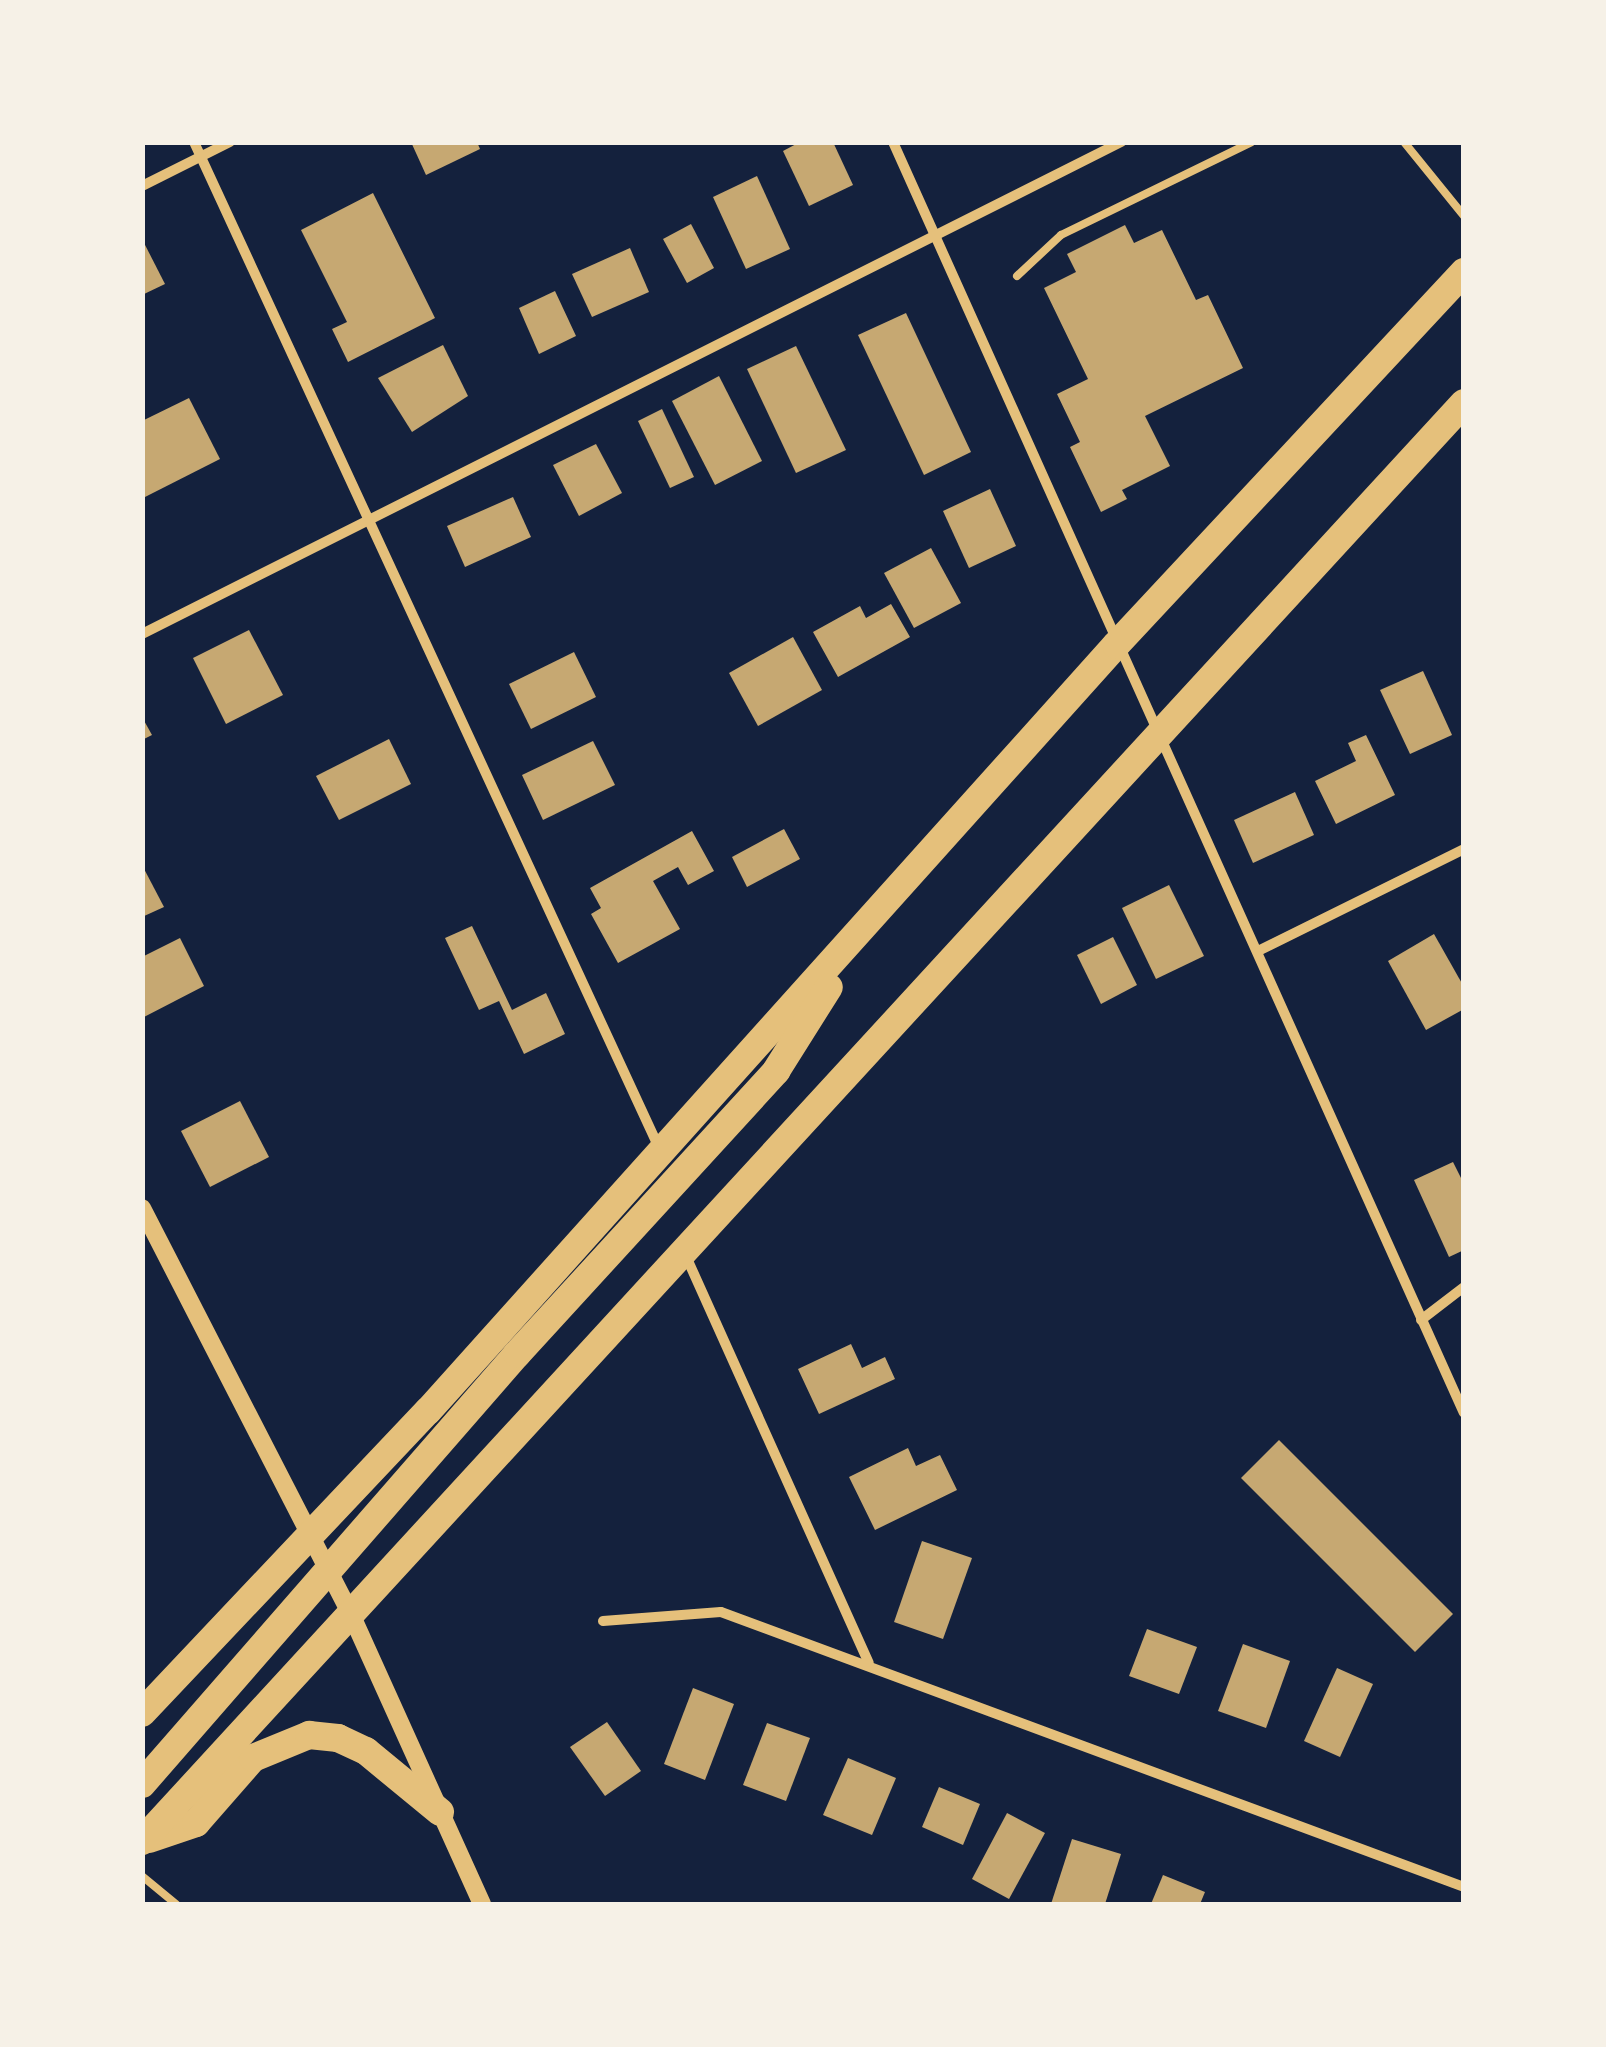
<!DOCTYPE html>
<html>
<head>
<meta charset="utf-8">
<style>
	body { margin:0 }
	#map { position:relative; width:1606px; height:2047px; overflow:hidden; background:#14213d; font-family:"Golos Text",sans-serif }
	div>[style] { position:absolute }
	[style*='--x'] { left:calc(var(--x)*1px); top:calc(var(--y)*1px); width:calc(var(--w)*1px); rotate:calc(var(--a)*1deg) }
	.building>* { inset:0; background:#c6a872 }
	.service>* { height:8px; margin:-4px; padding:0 4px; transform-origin:4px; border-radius:4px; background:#e5c07b }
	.minor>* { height:10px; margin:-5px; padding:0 5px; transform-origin:5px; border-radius:5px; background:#e5c07b }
	.tertiary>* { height:18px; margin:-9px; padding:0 9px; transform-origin:9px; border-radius:9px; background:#e5c07b }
	.trunk>* { height:28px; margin:-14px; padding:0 14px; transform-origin:14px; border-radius:14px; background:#e5c07b }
	span { translate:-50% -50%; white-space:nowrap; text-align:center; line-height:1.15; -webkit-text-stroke:10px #f6f1e7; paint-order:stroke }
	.frame { position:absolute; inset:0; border:145px solid #f6f1e7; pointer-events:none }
</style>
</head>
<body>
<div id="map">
	<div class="building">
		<div style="clip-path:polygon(411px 142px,477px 142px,480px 149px,426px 175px)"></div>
		<div style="clip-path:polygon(800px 142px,833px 142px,853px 185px,809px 206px,783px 151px)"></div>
		<div style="clip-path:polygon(757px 176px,790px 249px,746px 269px,713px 197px)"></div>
		<div style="clip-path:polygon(373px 193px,435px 318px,348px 362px,332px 329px,347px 322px,301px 230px)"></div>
		<div style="clip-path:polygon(691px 224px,714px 268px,687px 283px,663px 239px)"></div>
		<div style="clip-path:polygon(1125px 225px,1134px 243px,1162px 230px,1196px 300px,1208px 295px,1243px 368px,1145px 416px,1170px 466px,1122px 490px,1127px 499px,1101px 512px,1070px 447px,1080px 442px,1057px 394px,1088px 379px,1044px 288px,1076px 272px,1067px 254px)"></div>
		<div style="clip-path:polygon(142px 239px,165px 284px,142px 295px)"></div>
		<div style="clip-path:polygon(630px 248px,649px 292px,592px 317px,572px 274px)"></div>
		<div style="clip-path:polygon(555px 291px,576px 336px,539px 354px,519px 308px)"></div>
		<div style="clip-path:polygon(906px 313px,971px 452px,924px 475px,858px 335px)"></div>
		<div style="clip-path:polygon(443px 345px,468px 396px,412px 432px,378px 378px)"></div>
		<div style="clip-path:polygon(796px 346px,846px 450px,796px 473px,747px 369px)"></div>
		<div style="clip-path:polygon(719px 376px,762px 461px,715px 485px,672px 401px)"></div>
		<div style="clip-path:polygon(189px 398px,220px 459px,145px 497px,142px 421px)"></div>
		<div style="clip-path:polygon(662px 409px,694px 477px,670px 488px,638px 421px)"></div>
		<div style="clip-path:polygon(596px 444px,622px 493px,579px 516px,553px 465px)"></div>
		<div style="clip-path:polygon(990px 489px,1016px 546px,969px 568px,943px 511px)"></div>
		<div style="clip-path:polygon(513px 497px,531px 537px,465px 567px,447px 526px)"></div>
		<div style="clip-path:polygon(931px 548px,961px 603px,914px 628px,884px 573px)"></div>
		<div style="clip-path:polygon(891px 604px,910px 637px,838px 677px,813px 632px,860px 606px,866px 618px)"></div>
		<div style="clip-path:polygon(249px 630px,283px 695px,226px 724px,193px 658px)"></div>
		<div style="clip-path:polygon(793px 637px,822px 690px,758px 726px,729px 673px)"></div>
		<div style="clip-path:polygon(574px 652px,596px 697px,531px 729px,509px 684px)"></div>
		<div style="clip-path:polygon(1423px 671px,1452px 735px,1410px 754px,1380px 690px)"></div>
		<div style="clip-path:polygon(142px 717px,152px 735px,142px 740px)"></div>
		<div style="clip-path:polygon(1366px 735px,1395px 795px,1336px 824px,1315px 781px,1356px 761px,1348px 743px)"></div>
		<div style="clip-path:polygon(389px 739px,411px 784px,339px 820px,316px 776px)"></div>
		<div style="clip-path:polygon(593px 741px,615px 785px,543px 820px,522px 775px)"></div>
		<div style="clip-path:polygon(1295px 792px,1314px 835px,1253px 863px,1234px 820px)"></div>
		<div style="clip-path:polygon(784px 829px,800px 859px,747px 887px,732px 857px)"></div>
		<div style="clip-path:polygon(692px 831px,714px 871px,688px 885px,678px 867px,653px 881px,680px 929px,618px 963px,591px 914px,601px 908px,590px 888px)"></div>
		<div style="clip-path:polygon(142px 865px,164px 907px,142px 917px)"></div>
		<div style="clip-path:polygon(1169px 885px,1204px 956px,1156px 979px,1122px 908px)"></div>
		<div style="clip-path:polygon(472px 926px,512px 1010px,546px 993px,565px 1034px,524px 1054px,499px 1001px,479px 1010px,445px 938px)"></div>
		<div style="clip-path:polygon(1434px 934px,1464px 987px,1464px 1009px,1426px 1030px,1388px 961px)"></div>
		<div style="clip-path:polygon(1113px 937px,1137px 985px,1101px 1004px,1077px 955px)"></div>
		<div style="clip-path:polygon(180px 938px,204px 986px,144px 1017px,142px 957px)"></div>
		<div style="clip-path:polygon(240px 1101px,269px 1157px,210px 1187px,181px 1131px)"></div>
		<div style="clip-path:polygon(1453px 1162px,1464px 1184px,1464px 1250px,1449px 1257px,1414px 1180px)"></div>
		<div style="clip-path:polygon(851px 1344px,862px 1368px,885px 1357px,895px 1379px,819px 1414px,798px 1369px)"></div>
		<div style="clip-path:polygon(1279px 1440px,1453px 1614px,1415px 1652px,1241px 1478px)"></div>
		<div style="clip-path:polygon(908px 1448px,916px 1466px,940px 1455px,957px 1490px,875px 1530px,849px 1477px)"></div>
		<div style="clip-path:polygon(922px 1541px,972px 1558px,943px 1639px,894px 1622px)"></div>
		<div style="clip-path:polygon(1147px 1629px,1197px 1647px,1179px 1694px,1129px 1676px)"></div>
		<div style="clip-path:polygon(1243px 1644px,1290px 1661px,1266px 1728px,1218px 1711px)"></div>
		<div style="clip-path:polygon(1337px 1668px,1373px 1684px,1340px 1757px,1304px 1741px)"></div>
		<div style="clip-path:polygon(693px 1688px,734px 1704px,705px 1780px,664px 1764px)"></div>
		<div style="clip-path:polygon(607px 1722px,641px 1771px,605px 1796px,570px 1747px)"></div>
		<div style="clip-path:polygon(767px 1723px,810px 1738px,786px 1801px,743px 1785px)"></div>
		<div style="clip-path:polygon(848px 1758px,896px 1778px,872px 1835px,823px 1815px)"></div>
		<div style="clip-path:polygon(939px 1787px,980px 1804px,963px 1845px,922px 1827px)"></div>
		<div style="clip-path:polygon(1007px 1813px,1045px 1833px,1009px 1899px,972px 1879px)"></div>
		<div style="clip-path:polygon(1072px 1839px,1121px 1854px,1105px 1904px,1051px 1904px)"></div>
		<div style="clip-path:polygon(1163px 1875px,1205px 1892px,1200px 1904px,1151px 1904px)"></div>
	</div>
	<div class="service">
		<div style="--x:1404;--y:142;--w:95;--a:51"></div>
		<div style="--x:1017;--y:276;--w:60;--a:-43"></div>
		<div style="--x:1061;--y:235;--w:212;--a:-26"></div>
		<div style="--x:142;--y:1876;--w:44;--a:39.5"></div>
	</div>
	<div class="minor">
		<div style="--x:194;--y:142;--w:1111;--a:65.19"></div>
		<div style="--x:893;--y:142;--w:1393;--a:65.81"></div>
		<div style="--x:142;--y:186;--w:98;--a:-26.6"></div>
		<div style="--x:142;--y:634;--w:1096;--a:-26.68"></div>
		<div style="--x:1258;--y:951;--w:230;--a:-26.3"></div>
		<div style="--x:685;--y:1254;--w:448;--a:65.8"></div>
		<div style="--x:1421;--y:1320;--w:54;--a:-37.5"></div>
		<div style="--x:603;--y:1621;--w:118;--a:-4.4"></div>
		<div style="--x:721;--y:1612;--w:792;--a:20.31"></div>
	</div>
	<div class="tertiary">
		<div style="--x:142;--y:1208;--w:457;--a:62.8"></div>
		<div style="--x:351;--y:1614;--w:318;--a:65.7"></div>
	</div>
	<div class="trunk">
		<div style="--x:142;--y:1713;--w:416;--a:-46.6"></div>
		<div style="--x:428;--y:1411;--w:1030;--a:-48.07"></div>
		<div style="--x:1116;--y:645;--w:510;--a:-46.99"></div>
		<div style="--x:142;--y:1784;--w:571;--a:-48.91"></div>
		<div style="--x:517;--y:1354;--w:384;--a:-47.5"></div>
		<div style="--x:776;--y:1071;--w:99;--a:-57.8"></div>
		<div style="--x:149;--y:1839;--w:50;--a:-18.8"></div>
		<div style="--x:196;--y:1823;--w:86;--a:-48.8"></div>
		<div style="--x:253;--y:1758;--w:61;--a:-22.3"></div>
		<div style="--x:309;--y:1735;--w:29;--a:6"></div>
		<div style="--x:338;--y:1738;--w:31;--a:25"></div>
		<div style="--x:366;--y:1751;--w:96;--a:39.5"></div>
		<div style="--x:142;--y:1841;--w:1953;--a:-47.41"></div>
	</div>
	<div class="frame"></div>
</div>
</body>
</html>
